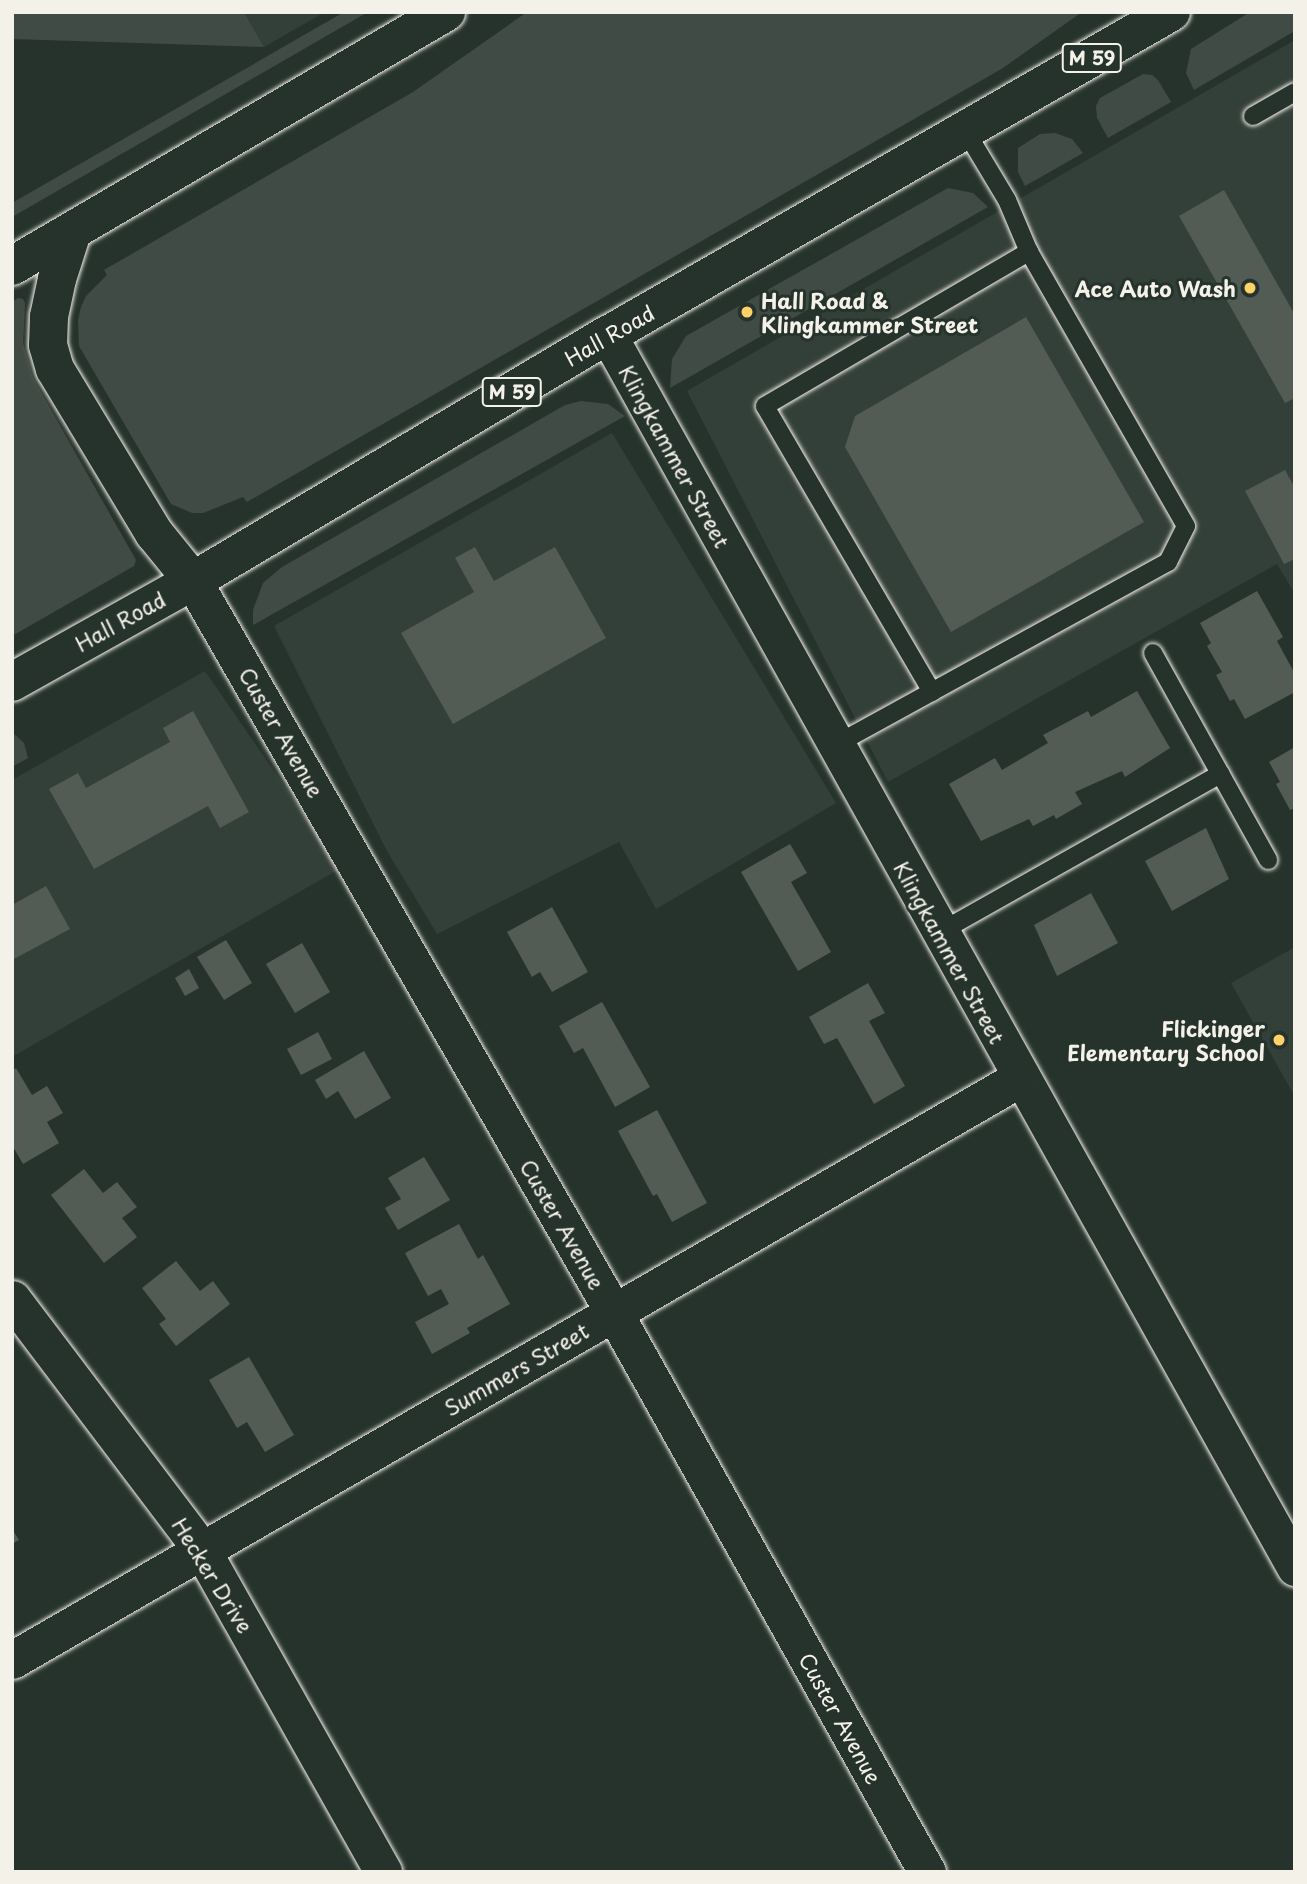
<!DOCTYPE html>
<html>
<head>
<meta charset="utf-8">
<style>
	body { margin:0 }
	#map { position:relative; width:1307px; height:1884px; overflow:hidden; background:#26332d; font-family:"Playpen Sans",sans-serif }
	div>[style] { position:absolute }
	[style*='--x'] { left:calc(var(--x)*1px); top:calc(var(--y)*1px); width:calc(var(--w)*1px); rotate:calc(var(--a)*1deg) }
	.built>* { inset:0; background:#333f39 }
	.green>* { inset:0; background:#414b45 }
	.building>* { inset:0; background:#525c55 }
	.roads { filter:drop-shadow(0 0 2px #f4f1e8) drop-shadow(0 0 2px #f4f1e8) }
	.service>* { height:18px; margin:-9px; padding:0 9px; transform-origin:9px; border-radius:9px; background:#26332d }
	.minor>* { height:37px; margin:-18.5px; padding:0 18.5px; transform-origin:18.5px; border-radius:18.5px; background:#26332d }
	.trunk>* { height:38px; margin:-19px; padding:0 19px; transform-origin:19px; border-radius:19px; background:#26332d }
	.dots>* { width:19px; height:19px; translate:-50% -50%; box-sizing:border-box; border:4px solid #26332d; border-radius:50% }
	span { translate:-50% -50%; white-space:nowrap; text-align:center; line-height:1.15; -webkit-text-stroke:6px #26332d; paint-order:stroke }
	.shield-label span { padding:2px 5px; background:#26332d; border:2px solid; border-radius:5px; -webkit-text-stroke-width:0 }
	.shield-label { font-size:19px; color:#f4f1e8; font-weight:700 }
	.poi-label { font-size:21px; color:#f4f1e8; font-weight:700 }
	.right { translate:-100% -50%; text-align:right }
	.left { translate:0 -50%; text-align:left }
	.street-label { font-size:21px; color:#f4f1e8 }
	.frame { position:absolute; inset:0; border:14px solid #f4f1e8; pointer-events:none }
</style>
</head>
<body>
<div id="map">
	<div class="built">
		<div style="clip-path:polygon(244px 12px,325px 12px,264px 47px)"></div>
		<div style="clip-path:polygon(1295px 40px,1295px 594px,1277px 564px,888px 782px,687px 391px)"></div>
		<div style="clip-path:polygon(612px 433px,836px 803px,656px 909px,619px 842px,437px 934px,387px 851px,274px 626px)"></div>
		<div style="clip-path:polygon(205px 671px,341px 868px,12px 1057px,12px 780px)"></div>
		<div style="clip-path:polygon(1295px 947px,1295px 1097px,1231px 983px)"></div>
	</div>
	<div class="green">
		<div style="clip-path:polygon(12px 12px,244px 12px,264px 47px,12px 39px)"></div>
		<div style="clip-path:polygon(344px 12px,368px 12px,12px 217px,12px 203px)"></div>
		<div style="clip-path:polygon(527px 12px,1082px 12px,1003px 68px,247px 502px,243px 497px,203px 513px,192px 513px,171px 504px,79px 346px,78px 320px,81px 307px,86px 296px,107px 275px,104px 270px,413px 92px)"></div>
		<div style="clip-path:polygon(1250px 12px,1295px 12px,1295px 31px,1194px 90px,1186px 73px,1191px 49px)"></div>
		<div style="clip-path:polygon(1143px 74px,1152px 75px,1158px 80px,1171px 102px,1108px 138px,1097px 118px,1096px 106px,1100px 98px)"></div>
		<div style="clip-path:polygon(1055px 133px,1072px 139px,1083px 153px,1025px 186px,1018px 172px,1018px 148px,1040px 134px)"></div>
		<div style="clip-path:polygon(948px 188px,973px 193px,988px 207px,670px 388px,672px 359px,686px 336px)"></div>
		<div style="clip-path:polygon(18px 298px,23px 299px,25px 303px,23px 343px,33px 378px,136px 560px,134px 566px,12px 636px,12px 302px)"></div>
		<div style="clip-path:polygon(581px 401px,608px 404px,625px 416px,253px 625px,253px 610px,263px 583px,282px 567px,565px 405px)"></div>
		<div style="clip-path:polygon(12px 732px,24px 743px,28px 758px,12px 767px)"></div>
	</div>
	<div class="building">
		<div style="clip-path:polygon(1224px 190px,1295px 315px,1295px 398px,1285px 403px,1179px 216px)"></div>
		<div style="clip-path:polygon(1026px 317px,1144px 522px,951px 632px,845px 447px,855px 416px)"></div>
		<div style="clip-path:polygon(1285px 470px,1295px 488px,1295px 559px,1284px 564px,1245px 491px)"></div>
		<div style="clip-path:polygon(475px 547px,494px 581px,555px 547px,606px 638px,453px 724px,401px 633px,474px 592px,455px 558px)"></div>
		<div style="clip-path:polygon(1257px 591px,1283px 637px,1277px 641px,1295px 674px,1295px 692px,1245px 719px,1234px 699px,1230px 701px,1216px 675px,1222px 672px,1207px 646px,1211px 643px,1200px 623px)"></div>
		<div style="clip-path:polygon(1137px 691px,1170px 748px,1125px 777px,1122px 771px,1075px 792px,1082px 804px,1056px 819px,1054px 815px,1033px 826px,1029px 819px,981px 841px,949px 784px,995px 758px,1002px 770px,1048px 743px,1043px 735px,1088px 711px,1091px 717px)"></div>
		<div style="clip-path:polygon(193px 711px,249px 812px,220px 828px,208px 806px,94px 869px,49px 789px,78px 773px,86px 788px,170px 742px,163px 728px)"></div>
		<div style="clip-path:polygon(1295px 747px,1295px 808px,1290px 810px,1276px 784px,1280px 782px,1269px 762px)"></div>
		<div style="clip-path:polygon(1206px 828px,1229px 879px,1172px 911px,1145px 861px)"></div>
		<div style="clip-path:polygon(790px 844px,807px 873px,791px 882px,831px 952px,798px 971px,741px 872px)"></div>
		<div style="clip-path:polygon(46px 886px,70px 929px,12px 960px,12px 905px)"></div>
		<div style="clip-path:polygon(1091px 893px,1118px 943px,1057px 976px,1034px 925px)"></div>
		<div style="clip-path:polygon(552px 907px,588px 972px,552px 992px,540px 972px,532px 977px,507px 932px)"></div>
		<div style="clip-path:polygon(226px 940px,252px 983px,224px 1000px,197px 957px)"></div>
		<div style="clip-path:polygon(302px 943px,330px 992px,295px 1013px,266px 964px)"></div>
		<div style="clip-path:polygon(189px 969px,199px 988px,185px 996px,175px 978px)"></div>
		<div style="clip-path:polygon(868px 983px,885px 1013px,869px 1021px,905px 1086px,874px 1104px,837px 1038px,824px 1044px,809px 1017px)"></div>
		<div style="clip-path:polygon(602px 1002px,650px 1087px,615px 1107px,583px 1048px,574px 1053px,559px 1026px)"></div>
		<div style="clip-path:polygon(318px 1032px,332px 1059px,301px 1075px,287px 1049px)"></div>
		<div style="clip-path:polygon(364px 1051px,391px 1098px,355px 1119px,338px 1091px,326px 1099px,315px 1080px)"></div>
		<div style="clip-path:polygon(16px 1068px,32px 1095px,47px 1086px,63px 1113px,47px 1122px,59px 1143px,23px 1164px,12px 1145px,12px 1071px)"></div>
		<div style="clip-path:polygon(657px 1110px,707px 1203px,672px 1222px,657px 1194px,653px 1196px,618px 1131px)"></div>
		<div style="clip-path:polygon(424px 1157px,450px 1200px,398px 1230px,385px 1208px,401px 1199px,388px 1178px)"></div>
		<div style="clip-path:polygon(84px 1169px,103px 1193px,117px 1182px,137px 1207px,122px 1218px,137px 1237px,104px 1263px,51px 1195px)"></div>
		<div style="clip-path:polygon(459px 1224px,478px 1259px,483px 1255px,510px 1304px,467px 1328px,470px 1333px,432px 1354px,415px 1322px,449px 1304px,441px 1289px,428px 1296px,405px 1253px)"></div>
		<div style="clip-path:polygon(176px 1261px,200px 1291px,213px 1281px,230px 1304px,176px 1346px,159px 1324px,166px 1319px,142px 1288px)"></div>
		<div style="clip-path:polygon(249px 1357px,294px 1435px,265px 1452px,247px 1422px,237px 1428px,209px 1380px)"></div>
		<div style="clip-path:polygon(12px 1529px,19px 1540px,12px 1544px)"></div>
	</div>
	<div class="roads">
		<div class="service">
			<div style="--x:1253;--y:116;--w:48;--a:-29.7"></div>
			<div style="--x:1153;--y:653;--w:237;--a:60.9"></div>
			<div style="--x:932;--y:692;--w:331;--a:-120.3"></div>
			<div style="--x:765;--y:406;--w:306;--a:-30.3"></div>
			<div style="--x:835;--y:745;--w:380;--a:-28.8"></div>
			<div style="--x:1168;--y:562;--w:40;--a:-63.4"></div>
			<div style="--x:1186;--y:526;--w:316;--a:-119.8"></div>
			<div style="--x:1029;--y:252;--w:56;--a:-112.9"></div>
			<div style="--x:1007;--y:200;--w:82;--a:-121"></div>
			<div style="--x:940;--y:932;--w:322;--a:-29.4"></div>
		</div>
		<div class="minor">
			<div style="--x:608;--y:335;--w:1411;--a:60.85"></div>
			<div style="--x:193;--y:581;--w:842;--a:60.09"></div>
			<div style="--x:613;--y:1311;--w:643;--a:60.76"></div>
			<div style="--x:12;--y:1299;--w:317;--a:52.9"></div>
			<div style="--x:203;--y:1552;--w:367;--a:60.6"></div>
			<div style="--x:12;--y:1660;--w:1164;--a:-30"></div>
		</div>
		<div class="trunk">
			<div style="--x:72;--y:232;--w:49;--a:107.7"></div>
			<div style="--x:57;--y:279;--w:39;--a:102"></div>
			<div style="--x:49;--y:317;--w:28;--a:92"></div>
			<div style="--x:48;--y:345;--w:25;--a:74"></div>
			<div style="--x:55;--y:369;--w:192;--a:58.9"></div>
			<div style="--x:154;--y:533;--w:62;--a:50.9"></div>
			<div style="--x:12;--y:266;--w:503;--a:-30.34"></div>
			<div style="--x:12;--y:682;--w:207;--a:-29.2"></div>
			<div style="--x:193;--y:581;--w:482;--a:-30.7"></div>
			<div style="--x:608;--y:335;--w:649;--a:-29.84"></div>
		</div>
	</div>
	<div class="dots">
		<div style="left:1250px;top:288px;background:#ffd166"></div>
		<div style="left:747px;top:312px;background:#ffd166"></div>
		<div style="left:1279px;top:1040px;background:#ffd166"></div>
	</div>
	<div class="shield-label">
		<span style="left:1092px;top:58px">M 59</span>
		<span style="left:512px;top:392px">M 59</span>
	</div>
	<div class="poi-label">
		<span class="right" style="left:1236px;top:288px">Ace Auto Wash</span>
		<span class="left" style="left:761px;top:312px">Hall Road &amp;<br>Klingkammer Street</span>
		<span class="right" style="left:1265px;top:1040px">Flickinger<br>Elementary School</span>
	</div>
	<div class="street-label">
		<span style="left:609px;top:335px;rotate:-30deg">Hall Road</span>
		<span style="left:675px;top:456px;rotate:61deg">Klingkammer Street</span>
		<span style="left:120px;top:621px;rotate:-29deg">Hall Road</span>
		<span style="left:282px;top:732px;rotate:60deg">Custer Avenue</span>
		<span style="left:950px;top:952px;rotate:61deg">Klingkammer Street</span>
		<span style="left:563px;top:1224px;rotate:60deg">Custer Avenue</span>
		<span style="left:516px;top:1369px;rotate:-30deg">Summers Street</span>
		<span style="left:213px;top:1575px;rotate:58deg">Hecker Drive</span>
		<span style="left:841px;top:1718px;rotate:61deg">Custer Avenue</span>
	</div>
	<div class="frame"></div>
</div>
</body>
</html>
